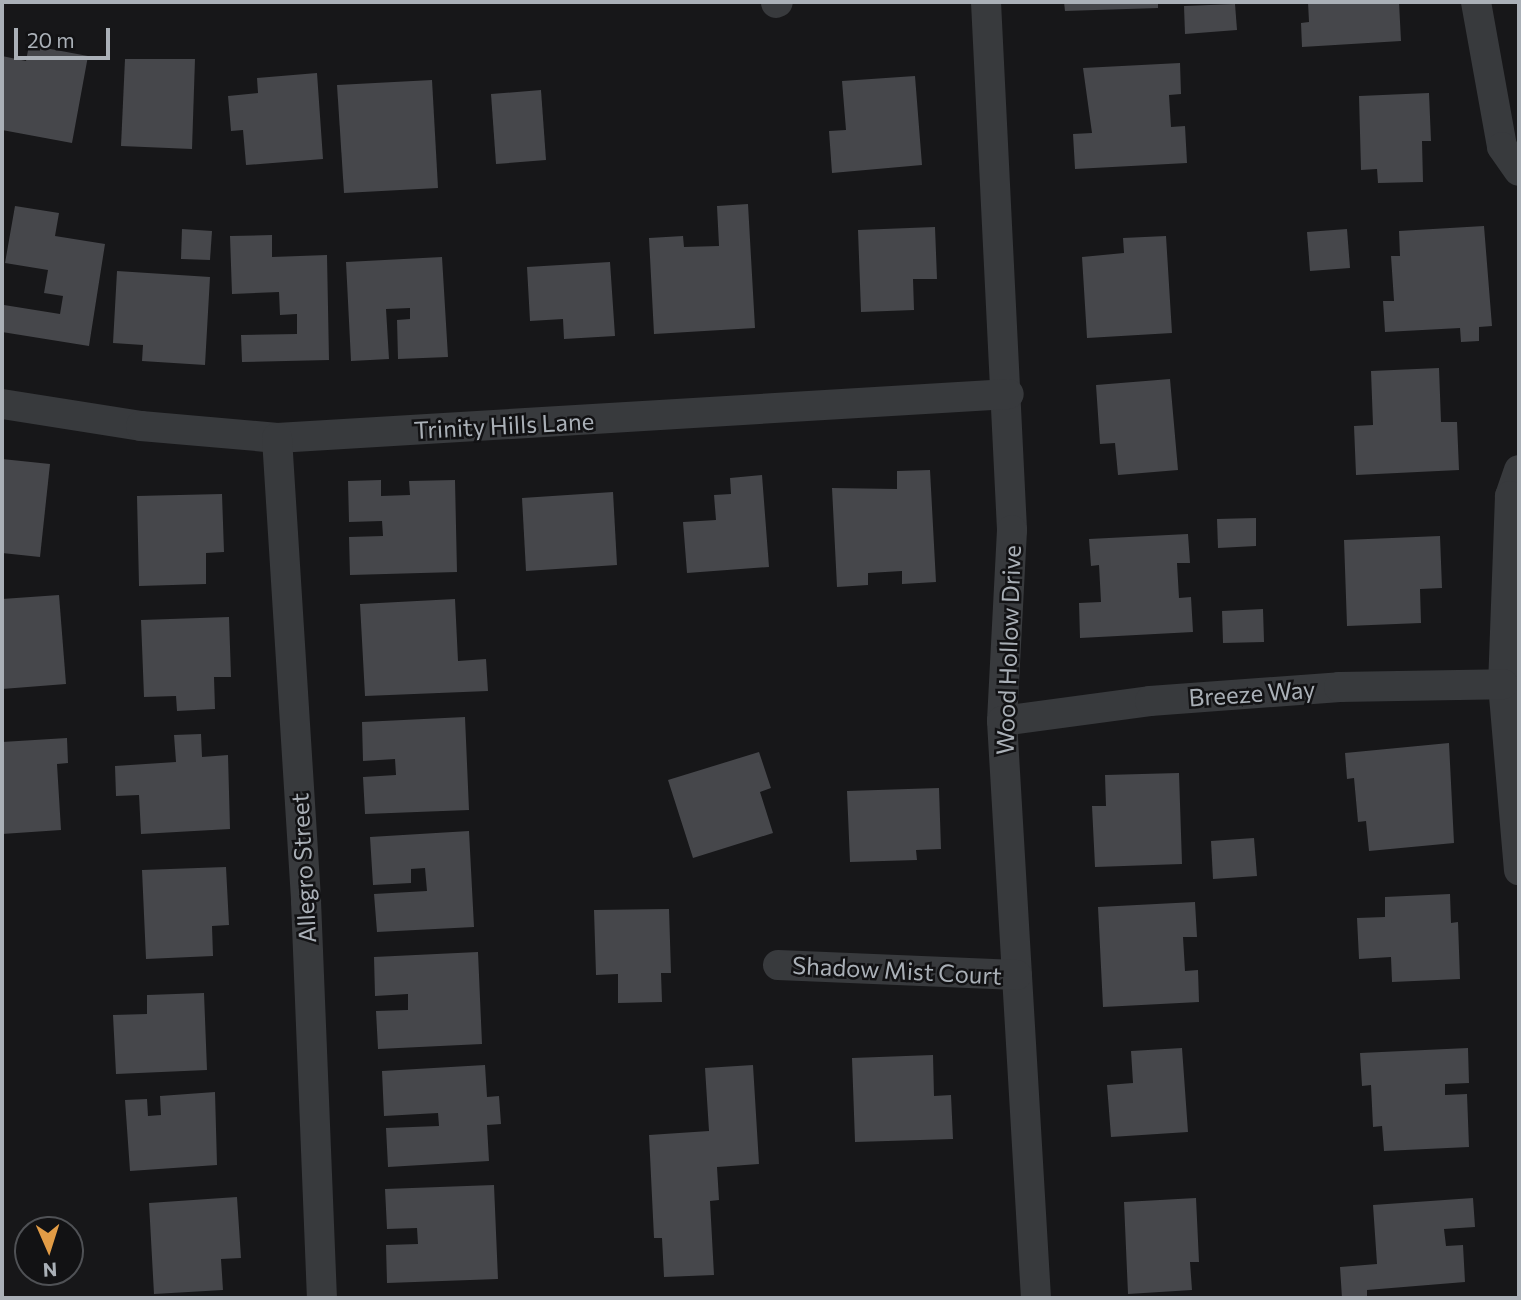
<!DOCTYPE html>
<html>
<head>
<meta charset="utf-8">
<style>
	body { margin:0 }
	#map { position:relative; width:1521px; height:1300px; overflow:hidden; background:#171719; font-family:Commissioner,sans-serif }
	div>[style] { position:absolute }
	[style*='--x'] { left:calc(var(--x)*1px); top:calc(var(--y)*1px); width:calc(var(--w)*1px); rotate:calc(var(--a)*1deg) }
	.building>* { inset:0; background:#46474b }
	.street>* { height:30px; margin:-15px; padding:0 15px; transform-origin:15px; border-radius:15px; background:#383a3d }
	span { translate:-50% -50%; white-space:nowrap; text-align:center; line-height:1.15; -webkit-text-stroke:5px #121214; paint-order:stroke }
	.street-label { font-size:24px; color:#aab0b7 }
	.frame { position:absolute; inset:0; border:4px solid #aab0b7; pointer-events:none }
	.north { position:absolute; left:14px; top:1216px; width:70px; height:70px; box-sizing:border-box; background:#121214; border:2px solid #4f5155; border-radius:50%; rotate:177deg; font-size:19px; font-weight:700; line-height:28px; text-align:center; color:#aab0b7 }
	.north::after { content:''; display:block; margin:auto; width:24px; height:32px; background:#e29c46; clip-path:polygon(50% 0,100% 100%,50% 72%,0 100%) }
	.scale { position:absolute; left:14px; top:28px; width:96px; height:32px; box-sizing:border-box; border:4px solid #aab0b7; border-top:0; padding-left:9px; font-size:21px; line-height:24px; white-space:nowrap; color:#aab0b7; -webkit-text-stroke:5px #121214; paint-order:stroke }
</style>
</head>
<body>
<div id="map">
	<div class="building">
		<div style="clip-path:polygon(1064px 2px,1158px 2px,1158px 8px,1065px 11px)"></div>
		<div style="clip-path:polygon(1308px 2px,1399px 2px,1401px 41px,1302px 47px,1301px 23px,1309px 22px)"></div>
		<div style="clip-path:polygon(1235px 4px,1237px 30px,1185px 34px,1184px 6px)"></div>
		<div style="clip-path:polygon(29px 45px,88px 56px,72px 143px,2px 130px,2px 56px,26px 61px)"></div>
		<div style="clip-path:polygon(125px 59px,195px 59px,192px 149px,121px 146px)"></div>
		<div style="clip-path:polygon(1180px 63px,1181px 94px,1169px 95px,1171px 127px,1185px 126px,1187px 163px,1075px 169px,1073px 134px,1092px 133px,1083px 68px)"></div>
		<div style="clip-path:polygon(317px 73px,323px 159px,246px 165px,243px 130px,231px 131px,228px 96px,258px 93px,257px 78px)"></div>
		<div style="clip-path:polygon(915px 76px,922px 165px,832px 173px,829px 131px,846px 130px,842px 81px)"></div>
		<div style="clip-path:polygon(432px 80px,438px 188px,344px 193px,337px 85px)"></div>
		<div style="clip-path:polygon(541px 90px,546px 160px,496px 164px,491px 94px)"></div>
		<div style="clip-path:polygon(1429px 93px,1431px 141px,1422px 141px,1423px 182px,1378px 183px,1377px 169px,1361px 170px,1359px 96px)"></div>
		<div style="clip-path:polygon(748px 204px,755px 328px,654px 334px,649px 238px,683px 236px,684px 247px,719px 246px,717px 206px)"></div>
		<div style="clip-path:polygon(15px 206px,59px 213px,55px 236px,105px 244px,89px 346px,2px 332px,4px 305px,60px 314px,63px 296px,44px 293px,48px 270px,5px 263px)"></div>
		<div style="clip-path:polygon(1484px 226px,1492px 326px,1479px 327px,1479px 341px,1461px 342px,1460px 328px,1385px 332px,1383px 301px,1394px 301px,1391px 256px,1400px 256px,1399px 231px)"></div>
		<div style="clip-path:polygon(935px 227px,937px 279px,913px 279px,914px 310px,861px 312px,858px 230px)"></div>
		<div style="clip-path:polygon(182px 229px,212px 231px,210px 260px,181px 259px)"></div>
		<div style="clip-path:polygon(1347px 229px,1350px 268px,1310px 271px,1307px 232px)"></div>
		<div style="clip-path:polygon(272px 235px,272px 257px,327px 255px,329px 360px,242px 362px,241px 335px,297px 334px,297px 314px,280px 315px,279px 292px,232px 294px,230px 236px)"></div>
		<div style="clip-path:polygon(1166px 236px,1172px 333px,1087px 338px,1082px 257px,1124px 253px,1123px 238px)"></div>
		<div style="clip-path:polygon(442px 257px,448px 357px,398px 359px,397px 320px,410px 319px,410px 308px,386px 309px,389px 359px,351px 361px,346px 262px)"></div>
		<div style="clip-path:polygon(610px 262px,615px 336px,564px 339px,563px 319px,530px 321px,527px 267px)"></div>
		<div style="clip-path:polygon(117px 271px,210px 277px,205px 365px,142px 361px,143px 345px,113px 343px)"></div>
		<div style="clip-path:polygon(1439px 368px,1441px 422px,1457px 422px,1459px 470px,1356px 475px,1354px 426px,1373px 425px,1371px 371px)"></div>
		<div style="clip-path:polygon(1170px 379px,1178px 470px,1118px 475px,1115px 443px,1100px 444px,1096px 385px)"></div>
		<div style="clip-path:polygon(2px 459px,50px 464px,40px 557px,2px 553px)"></div>
		<div style="clip-path:polygon(930px 470px,936px 582px,902px 584px,902px 571px,868px 573px,868px 585px,837px 587px,832px 488px,897px 489px,897px 471px)"></div>
		<div style="clip-path:polygon(762px 475px,769px 567px,687px 573px,683px 522px,716px 520px,714px 495px,731px 494px,730px 478px)"></div>
		<div style="clip-path:polygon(381px 480px,381px 496px,410px 495px,409px 481px,455px 480px,457px 572px,350px 575px,349px 537px,383px 536px,382px 521px,349px 522px,348px 481px)"></div>
		<div style="clip-path:polygon(613px 492px,617px 565px,526px 571px,522px 498px)"></div>
		<div style="clip-path:polygon(222px 494px,224px 552px,206px 553px,206px 584px,139px 586px,137px 496px)"></div>
		<div style="clip-path:polygon(1256px 518px,1256px 546px,1218px 548px,1217px 519px)"></div>
		<div style="clip-path:polygon(1188px 534px,1190px 563px,1177px 563px,1179px 598px,1191px 597px,1193px 632px,1080px 638px,1079px 603px,1101px 602px,1099px 565px,1091px 566px,1089px 539px)"></div>
		<div style="clip-path:polygon(1440px 536px,1442px 588px,1420px 589px,1421px 623px,1347px 626px,1344px 540px)"></div>
		<div style="clip-path:polygon(59px 595px,66px 684px,2px 689px,2px 599px)"></div>
		<div style="clip-path:polygon(455px 599px,458px 661px,486px 659px,488px 691px,365px 696px,360px 604px)"></div>
		<div style="clip-path:polygon(1263px 609px,1264px 642px,1223px 643px,1222px 611px)"></div>
		<div style="clip-path:polygon(229px 617px,231px 677px,214px 677px,215px 709px,177px 711px,176px 696px,144px 697px,141px 620px)"></div>
		<div style="clip-path:polygon(465px 717px,469px 810px,365px 814px,363px 777px,396px 775px,395px 759px,363px 761px,362px 722px)"></div>
		<div style="clip-path:polygon(201px 734px,202px 757px,228px 755px,230px 829px,141px 834px,139px 795px,116px 796px,115px 766px,176px 762px,174px 735px)"></div>
		<div style="clip-path:polygon(67px 738px,68px 763px,57px 764px,61px 830px,2px 834px,2px 742px)"></div>
		<div style="clip-path:polygon(1449px 743px,1454px 843px,1369px 851px,1366px 821px,1358px 822px,1354px 778px,1347px 779px,1345px 753px)"></div>
		<div style="clip-path:polygon(759px 752px,771px 788px,760px 792px,773px 833px,693px 858px,668px 780px)"></div>
		<div style="clip-path:polygon(1179px 773px,1182px 864px,1095px 867px,1092px 806px,1106px 806px,1105px 775px)"></div>
		<div style="clip-path:polygon(939px 788px,941px 849px,916px 850px,917px 860px,850px 862px,847px 791px)"></div>
		<div style="clip-path:polygon(469px 831px,474px 927px,377px 932px,374px 894px,427px 891px,425px 868px,411px 869px,411px 883px,373px 885px,370px 837px)"></div>
		<div style="clip-path:polygon(1254px 838px,1257px 876px,1213px 879px,1211px 841px)"></div>
		<div style="clip-path:polygon(226px 867px,229px 925px,212px 926px,213px 956px,146px 959px,142px 870px)"></div>
		<div style="clip-path:polygon(1450px 894px,1451px 923px,1458px 922px,1460px 979px,1392px 982px,1391px 957px,1359px 959px,1357px 918px,1385px 917px,1385px 897px)"></div>
		<div style="clip-path:polygon(1195px 902px,1197px 937px,1183px 937px,1185px 971px,1198px 970px,1199px 1002px,1103px 1007px,1098px 907px)"></div>
		<div style="clip-path:polygon(669px 909px,671px 973px,661px 973px,662px 1002px,618px 1003px,618px 974px,596px 975px,594px 910px)"></div>
		<div style="clip-path:polygon(478px 952px,482px 1044px,378px 1049px,376px 1011px,408px 1010px,408px 994px,375px 996px,374px 957px)"></div>
		<div style="clip-path:polygon(204px 993px,207px 1070px,116px 1074px,113px 1015px,147px 1014px,147px 995px)"></div>
		<div style="clip-path:polygon(1182px 1048px,1188px 1132px,1111px 1137px,1107px 1085px,1133px 1083px,1131px 1051px)"></div>
		<div style="clip-path:polygon(1468px 1048px,1469px 1083px,1445px 1084px,1445px 1095px,1467px 1094px,1469px 1147px,1384px 1151px,1382px 1126px,1373px 1127px,1371px 1085px,1362px 1086px,1360px 1053px)"></div>
		<div style="clip-path:polygon(933px 1055px,934px 1096px,951px 1095px,953px 1139px,855px 1142px,852px 1058px)"></div>
		<div style="clip-path:polygon(485px 1065px,487px 1097px,499px 1096px,501px 1124px,487px 1125px,489px 1161px,388px 1167px,386px 1128px,439px 1126px,438px 1113px,384px 1116px,382px 1071px)"></div>
		<div style="clip-path:polygon(753px 1065px,759px 1164px,717px 1167px,719px 1200px,710px 1201px,714px 1275px,664px 1277px,662px 1238px,654px 1238px,649px 1135px,709px 1131px,705px 1068px)"></div>
		<div style="clip-path:polygon(215px 1092px,217px 1165px,130px 1171px,125px 1100px,147px 1099px,148px 1116px,161px 1115px,160px 1096px)"></div>
		<div style="clip-path:polygon(494px 1185px,498px 1279px,387px 1283px,386px 1245px,418px 1244px,417px 1228px,387px 1229px,385px 1189px)"></div>
		<div style="clip-path:polygon(237px 1197px,241px 1258px,221px 1259px,223px 1290px,154px 1294px,149px 1203px)"></div>
		<div style="clip-path:polygon(1196px 1198px,1199px 1262px,1190px 1262px,1192px 1290px,1128px 1294px,1124px 1202px)"></div>
		<div style="clip-path:polygon(1473px 1198px,1475px 1227px,1444px 1229px,1446px 1246px,1463px 1245px,1465px 1282px,1367px 1290px,1367px 1298px,1342px 1298px,1340px 1267px,1377px 1264px,1373px 1205px)"></div>
	</div>
	<div class="street">
		<div style="--x:986;--y:2;--w:529;--a:87.18"></div>
		<div style="--x:1012;--y:530;--w:191;--a:93"></div>
		<div style="--x:1002;--y:721;--w:578;--a:86.63"></div>
		<div style="--x:1476;--y:2;--w:147;--a:79.8"></div>
		<div style="--x:1502;--y:147;--w:29;--a:55"></div>
		<div style="--x:776;--y:3;--w:2;--a:-27"></div>
		<div style="--x:2;--y:404;--w:141;--a:9"></div>
		<div style="--x:141;--y:426;--w:137;--a:5"></div>
		<div style="--x:277;--y:438;--w:733;--a:-3.44"></div>
		<div style="--x:277;--y:438;--w:464;--a:86.4"></div>
		<div style="--x:306;--y:901;--w:397;--a:87.7"></div>
		<div style="--x:1519;--y:470;--w:28;--a:109"></div>
		<div style="--x:1510;--y:496;--w:188;--a:92.1"></div>
		<div style="--x:1503;--y:684;--w:187;--a:85.1"></div>
		<div style="--x:1002;--y:721;--w:149;--a:-7.7"></div>
		<div style="--x:1150;--y:701;--w:190;--a:-4.2"></div>
		<div style="--x:1339;--y:687;--w:164;--a:-1"></div>
		<div style="--x:778;--y:965;--w:239;--a:2.4"></div>
	</div>
	<div class="street-label">
		<span style="left:504px;top:425px;rotate:-3deg">Trinity Hills Lane</span>
		<span style="left:1008px;top:650px;rotate:-88deg">Wood Hollow Drive</span>
		<span style="left:1252px;top:693px;rotate:-4deg">Breeze Way</span>
		<span style="left:303px;top:868px;rotate:-93deg">Allegro Street</span>
		<span style="left:897px;top:970px;rotate:3deg">Shadow Mist Court</span>
	</div>
	<div class="frame"></div>
	<div class="north">N</div>
	<div class="scale">20 m</div>
</div>
</body>
</html>
